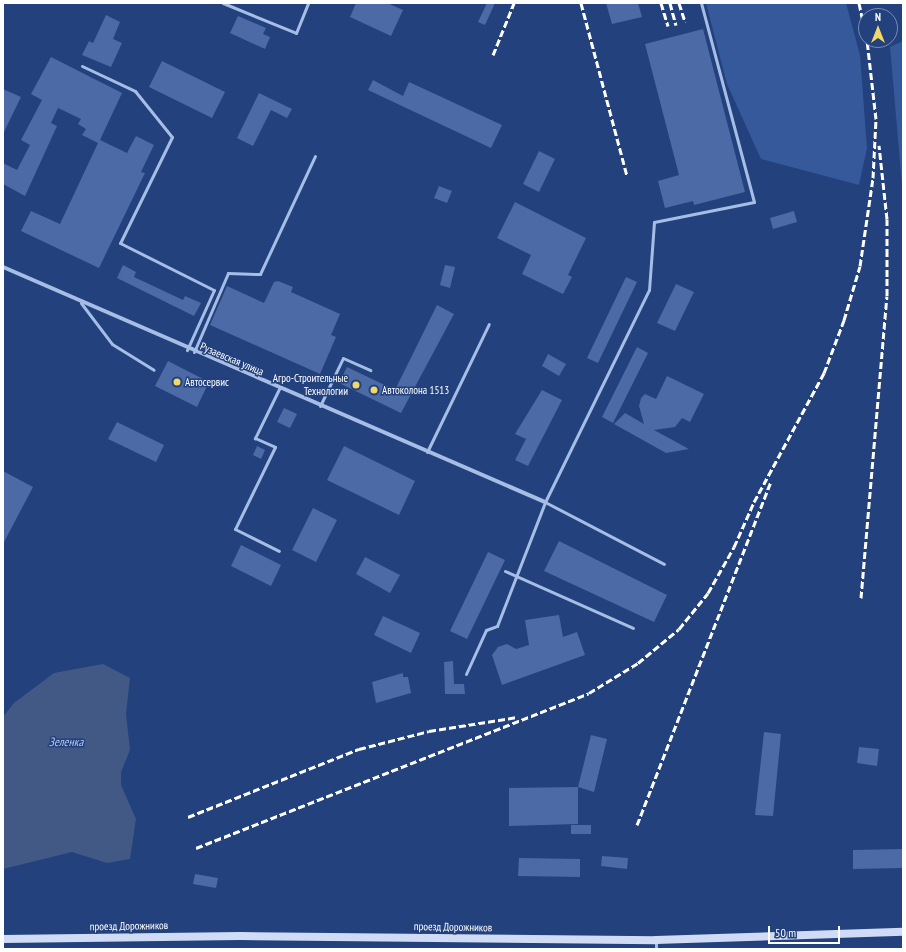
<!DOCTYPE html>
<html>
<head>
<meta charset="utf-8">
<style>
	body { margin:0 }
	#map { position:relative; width:906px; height:952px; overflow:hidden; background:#22417d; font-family:"PT Sans Narrow",sans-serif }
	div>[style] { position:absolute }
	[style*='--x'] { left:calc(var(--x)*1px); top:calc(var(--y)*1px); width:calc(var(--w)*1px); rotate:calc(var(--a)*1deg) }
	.green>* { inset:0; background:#35599b }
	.water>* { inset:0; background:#425986 }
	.building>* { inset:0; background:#4b6aa6 }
	.lane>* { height:3px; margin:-1.5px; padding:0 1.5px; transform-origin:1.5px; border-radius:1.5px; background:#a6bde6 }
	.street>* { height:4px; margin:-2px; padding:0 2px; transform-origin:2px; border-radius:2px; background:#a6bde6 }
	.secondary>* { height:8px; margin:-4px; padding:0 4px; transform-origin:4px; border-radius:4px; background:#d0dcf5 }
	.rail>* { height:3px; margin-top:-1.5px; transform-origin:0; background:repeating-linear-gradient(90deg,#fff 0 7px,transparent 0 10px) }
	.dots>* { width:11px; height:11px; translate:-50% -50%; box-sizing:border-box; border:2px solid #22417d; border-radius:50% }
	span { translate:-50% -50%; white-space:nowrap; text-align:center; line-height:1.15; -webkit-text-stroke:3px #22417d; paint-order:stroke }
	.street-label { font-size:11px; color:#fff }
	.poi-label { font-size:11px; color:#fff }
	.right { translate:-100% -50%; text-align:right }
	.left { translate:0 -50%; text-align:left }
	.water-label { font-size:12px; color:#b1c7ee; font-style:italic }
	.frame { position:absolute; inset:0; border:4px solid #fff; pointer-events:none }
	.north { position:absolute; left:858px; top:8px; width:40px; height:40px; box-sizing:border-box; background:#22417d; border:1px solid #7a8db1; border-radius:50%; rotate:0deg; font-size:11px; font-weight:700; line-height:16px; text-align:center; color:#fff }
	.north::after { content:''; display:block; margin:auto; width:14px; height:18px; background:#f2d868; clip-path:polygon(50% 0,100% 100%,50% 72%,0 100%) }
	.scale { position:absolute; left:768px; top:926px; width:72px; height:18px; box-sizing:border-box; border:2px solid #fff; border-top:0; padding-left:5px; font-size:12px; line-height:14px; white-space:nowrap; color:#fff; -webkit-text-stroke:3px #22417d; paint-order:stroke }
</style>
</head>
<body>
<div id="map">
	<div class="green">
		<div style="clip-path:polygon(706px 3px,846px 3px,860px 55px,867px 148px,859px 185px,761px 159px,727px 84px)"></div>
		<div style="clip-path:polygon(903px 41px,903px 196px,890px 47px)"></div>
	</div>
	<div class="water">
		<div style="clip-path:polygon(103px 664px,130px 678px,126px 714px,130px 750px,121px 772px,121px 785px,136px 819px,130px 859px,107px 863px,72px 852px,3px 869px,3px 717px,14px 703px,54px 673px)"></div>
	</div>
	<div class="building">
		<div style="clip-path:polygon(356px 3px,387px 3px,403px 10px,391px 36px,350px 17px)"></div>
		<div style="clip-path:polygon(487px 3px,495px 3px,485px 25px,478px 22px)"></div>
		<div style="clip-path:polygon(606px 3px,638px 3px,642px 17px,612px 24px)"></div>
		<div style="clip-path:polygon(106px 15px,120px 22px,113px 39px,122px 43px,111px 67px,82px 55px,89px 41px,93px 43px)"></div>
		<div style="clip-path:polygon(238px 16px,266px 28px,263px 34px,270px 37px,265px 49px,230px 33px)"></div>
		<div style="clip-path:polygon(703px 29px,745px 192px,694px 205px,693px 201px,665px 208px,658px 181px,679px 175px,645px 44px)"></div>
		<div style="clip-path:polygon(51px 57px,122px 93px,100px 140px,127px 153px,136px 136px,154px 145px,141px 172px,145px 173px,99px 268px,21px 231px,31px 211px,60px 224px,98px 143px,82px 135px,86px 129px,78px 124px,81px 119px,58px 108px,51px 123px,57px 126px,25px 196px,3px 184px,3px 163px,17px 170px,30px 145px,21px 140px,42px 100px,31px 94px)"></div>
		<div style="clip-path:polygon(162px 61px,225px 92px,212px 118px,149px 87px)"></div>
		<div style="clip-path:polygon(373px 80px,403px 96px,409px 82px,502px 125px,491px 148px,368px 90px)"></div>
		<div style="clip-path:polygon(3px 89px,21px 97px,3px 134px)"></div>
		<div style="clip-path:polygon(259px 93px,292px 109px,287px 118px,271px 110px,253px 146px,237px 138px)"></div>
		<div style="clip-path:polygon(539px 151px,555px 159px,539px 192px,523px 184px)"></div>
		<div style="clip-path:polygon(439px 186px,452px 191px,447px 203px,434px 198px)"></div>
		<div style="clip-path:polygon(515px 202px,586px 238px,568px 275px,572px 277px,563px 294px,522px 274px,531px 255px,497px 238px)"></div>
		<div style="clip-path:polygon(794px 211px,797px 222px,773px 229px,770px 218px)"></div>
		<div style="clip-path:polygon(123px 265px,136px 272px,134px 277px,183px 300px,185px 296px,201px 303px,194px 316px,117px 278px)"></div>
		<div style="clip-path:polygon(445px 265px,455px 267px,450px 288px,440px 285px)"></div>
		<div style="clip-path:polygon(626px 277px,637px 282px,598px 363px,587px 358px)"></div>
		<div style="clip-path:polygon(278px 281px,293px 287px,291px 292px,340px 314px,331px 335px,336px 337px,320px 374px,210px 325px,227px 286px,264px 303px,274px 282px)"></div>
		<div style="clip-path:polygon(676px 284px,694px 292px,675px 331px,657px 323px)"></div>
		<div style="clip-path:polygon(437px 305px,454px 314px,401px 413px,339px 383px,347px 367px,395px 390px)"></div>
		<div style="clip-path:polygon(637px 347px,648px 353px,613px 423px,602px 417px)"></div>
		<div style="clip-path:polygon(548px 354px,566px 364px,559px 376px,542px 366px)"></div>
		<div style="clip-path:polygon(168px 361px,209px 382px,197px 407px,155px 386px)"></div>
		<div style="clip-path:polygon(667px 376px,704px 394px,690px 422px,682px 418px,675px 427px,654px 430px,689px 449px,666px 453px,614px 424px,625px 413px,644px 424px,639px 406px,641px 398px,645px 394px,656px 399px)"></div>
		<div style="clip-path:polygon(542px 390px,562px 400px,528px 466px,515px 460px,526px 439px,515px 434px)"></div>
		<div style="clip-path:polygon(284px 408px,297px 414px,290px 428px,277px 422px)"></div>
		<div style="clip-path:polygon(117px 422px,164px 445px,156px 462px,108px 439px)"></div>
		<div style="clip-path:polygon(257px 446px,265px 450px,261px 459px,253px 455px)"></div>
		<div style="clip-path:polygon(344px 446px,415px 481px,399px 515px,327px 480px)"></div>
		<div style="clip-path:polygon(3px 471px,33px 487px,3px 544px)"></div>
		<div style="clip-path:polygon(313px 508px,337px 520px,316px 562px,292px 550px)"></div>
		<div style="clip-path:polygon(559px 541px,667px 595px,654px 622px,544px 571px)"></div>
		<div style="clip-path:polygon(241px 545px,281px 565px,271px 586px,231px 566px)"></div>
		<div style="clip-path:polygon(488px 552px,505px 560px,467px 639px,450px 631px)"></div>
		<div style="clip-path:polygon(365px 557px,400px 575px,390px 593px,356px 574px)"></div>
		<div style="clip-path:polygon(559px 615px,563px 637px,577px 632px,585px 655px,502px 685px,492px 655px,498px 647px,507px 644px,516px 649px,529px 645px,525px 620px)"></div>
		<div style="clip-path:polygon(383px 616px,420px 633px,411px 653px,374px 635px)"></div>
		<div style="clip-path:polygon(453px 661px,454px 684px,464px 684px,465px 694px,445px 694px,444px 662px)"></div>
		<div style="clip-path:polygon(403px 673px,403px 677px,408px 677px,411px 693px,376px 703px,372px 682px)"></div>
		<div style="clip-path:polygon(764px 732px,781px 734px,773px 816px,755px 815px)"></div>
		<div style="clip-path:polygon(591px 735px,607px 739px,594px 792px,578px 787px)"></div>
		<div style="clip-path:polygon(859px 747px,879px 749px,877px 766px,857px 763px)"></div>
		<div style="clip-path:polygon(578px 787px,578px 824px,509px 826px,509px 788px)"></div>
		<div style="clip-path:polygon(571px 825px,591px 825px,591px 834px,571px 834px)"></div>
		<div style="clip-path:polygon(903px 849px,903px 868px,853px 869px,853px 850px)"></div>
		<div style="clip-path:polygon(602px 856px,628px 858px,627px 869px,601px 866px)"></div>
		<div style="clip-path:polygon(519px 858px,580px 859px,580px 877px,518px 876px)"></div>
		<div style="clip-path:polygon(195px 874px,218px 878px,216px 888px,193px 884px)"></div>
	</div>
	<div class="lane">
		<div style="--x:223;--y:3;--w:79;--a:22.3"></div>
		<div style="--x:296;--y:33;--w:32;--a:-68"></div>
		<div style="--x:82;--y:66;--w:59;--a:25.3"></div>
		<div style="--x:135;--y:91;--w:59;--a:51.2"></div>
		<div style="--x:172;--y:137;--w:118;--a:116.1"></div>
		<div style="--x:120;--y:243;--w:105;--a:26.6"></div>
		<div style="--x:214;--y:290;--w:66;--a:114.2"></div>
		<div style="--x:81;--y:303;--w:51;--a:52.9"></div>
		<div style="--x:112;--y:344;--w:49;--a:31.8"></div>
		<div style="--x:194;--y:352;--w:86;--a:-66.7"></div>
		<div style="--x:228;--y:273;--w:32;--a:2"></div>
		<div style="--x:260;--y:274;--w:130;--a:-65"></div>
		<div style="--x:279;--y:389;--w:55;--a:116.1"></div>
		<div style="--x:255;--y:438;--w:22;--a:24"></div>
		<div style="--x:275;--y:447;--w:91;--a:116"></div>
		<div style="--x:235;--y:529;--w:49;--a:26.6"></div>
		<div style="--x:320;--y:406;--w:53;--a:-64.4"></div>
		<div style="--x:343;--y:358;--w:30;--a:24"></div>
		<div style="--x:427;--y:452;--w:142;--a:-64.2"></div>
		<div style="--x:545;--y:502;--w:134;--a:27.5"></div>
		<div style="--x:505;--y:571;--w:140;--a:24"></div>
		<div style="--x:466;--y:674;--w:48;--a:-65.6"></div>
		<div style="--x:486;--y:630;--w:12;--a:-20"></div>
		<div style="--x:497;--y:626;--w:133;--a:-68.8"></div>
		<div style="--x:545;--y:502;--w:236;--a:-63.9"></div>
		<div style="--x:649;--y:290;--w:68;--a:-85.8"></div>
		<div style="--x:654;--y:222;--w:102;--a:-11.3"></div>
		<div style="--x:754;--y:202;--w:206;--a:-104.9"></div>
		<div style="--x:656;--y:940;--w:9;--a:90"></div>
	</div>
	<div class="street">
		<div style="--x:3;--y:267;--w:591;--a:23.44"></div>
	</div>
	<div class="secondary">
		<div style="--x:3;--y:939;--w:238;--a:-0.7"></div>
		<div style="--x:241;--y:936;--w:415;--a:0.6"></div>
		<div style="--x:656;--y:940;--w:247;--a:-1.9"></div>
	</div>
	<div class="rail">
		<div style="--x:581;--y:3;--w:179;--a:75.1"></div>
		<div style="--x:661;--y:3;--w:24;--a:73"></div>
		<div style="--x:670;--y:3;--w:23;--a:75"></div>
		<div style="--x:679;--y:3;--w:20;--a:72"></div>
		<div style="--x:859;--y:3;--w:35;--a:78"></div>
		<div style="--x:493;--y:55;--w:56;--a:-68"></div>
		<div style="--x:861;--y:598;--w:303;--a:-85.1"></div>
		<div style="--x:887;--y:296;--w:77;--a:-90"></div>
		<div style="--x:887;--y:219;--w:74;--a:-96.2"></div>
		<div style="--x:188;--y:817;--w:184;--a:-21.7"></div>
		<div style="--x:359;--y:749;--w:72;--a:-14.4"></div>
		<div style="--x:429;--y:731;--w:89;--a:-9"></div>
		<div style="--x:637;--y:825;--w:368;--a:-68.7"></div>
		<div style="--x:196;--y:848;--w:422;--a:-21.5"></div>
		<div style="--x:589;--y:693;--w:57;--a:-31.5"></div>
		<div style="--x:638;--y:663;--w:53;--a:-39.7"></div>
		<div style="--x:679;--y:629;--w:46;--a:-51.1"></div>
		<div style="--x:708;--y:593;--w:53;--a:-60.5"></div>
		<div style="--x:734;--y:547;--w:49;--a:-66"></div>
		<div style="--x:754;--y:502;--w:147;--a:-61.5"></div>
		<div style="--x:824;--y:373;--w:57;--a:-69.3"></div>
		<div style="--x:844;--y:320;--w:56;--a:-73.5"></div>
		<div style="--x:860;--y:266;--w:89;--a:-81.6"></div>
		<div style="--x:873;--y:178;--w:59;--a:-87.1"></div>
		<div style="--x:876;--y:119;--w:80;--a:-96.5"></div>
	</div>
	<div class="dots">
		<div style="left:177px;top:382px;background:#f2d868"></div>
		<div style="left:356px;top:385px;background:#f2d868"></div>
		<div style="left:374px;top:390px;background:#f2d868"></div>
	</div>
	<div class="street-label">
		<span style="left:232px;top:359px;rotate:23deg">Рузаевская улица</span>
		<span style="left:129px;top:926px;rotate:-1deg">проезд Дорожников</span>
		<span style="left:453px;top:927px;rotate:1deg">проезд Дорожников</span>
	</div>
	<div class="poi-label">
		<span class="right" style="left:348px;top:385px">Агро-Строительные<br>Технологии</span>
		<span class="left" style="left:185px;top:382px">Автосервис</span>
		<span class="left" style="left:382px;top:390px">Автоколона 1513</span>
	</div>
	<div class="water-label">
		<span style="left:66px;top:742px">Зеленка</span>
	</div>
	<div class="frame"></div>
	<div class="north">N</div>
	<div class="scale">50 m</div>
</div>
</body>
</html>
